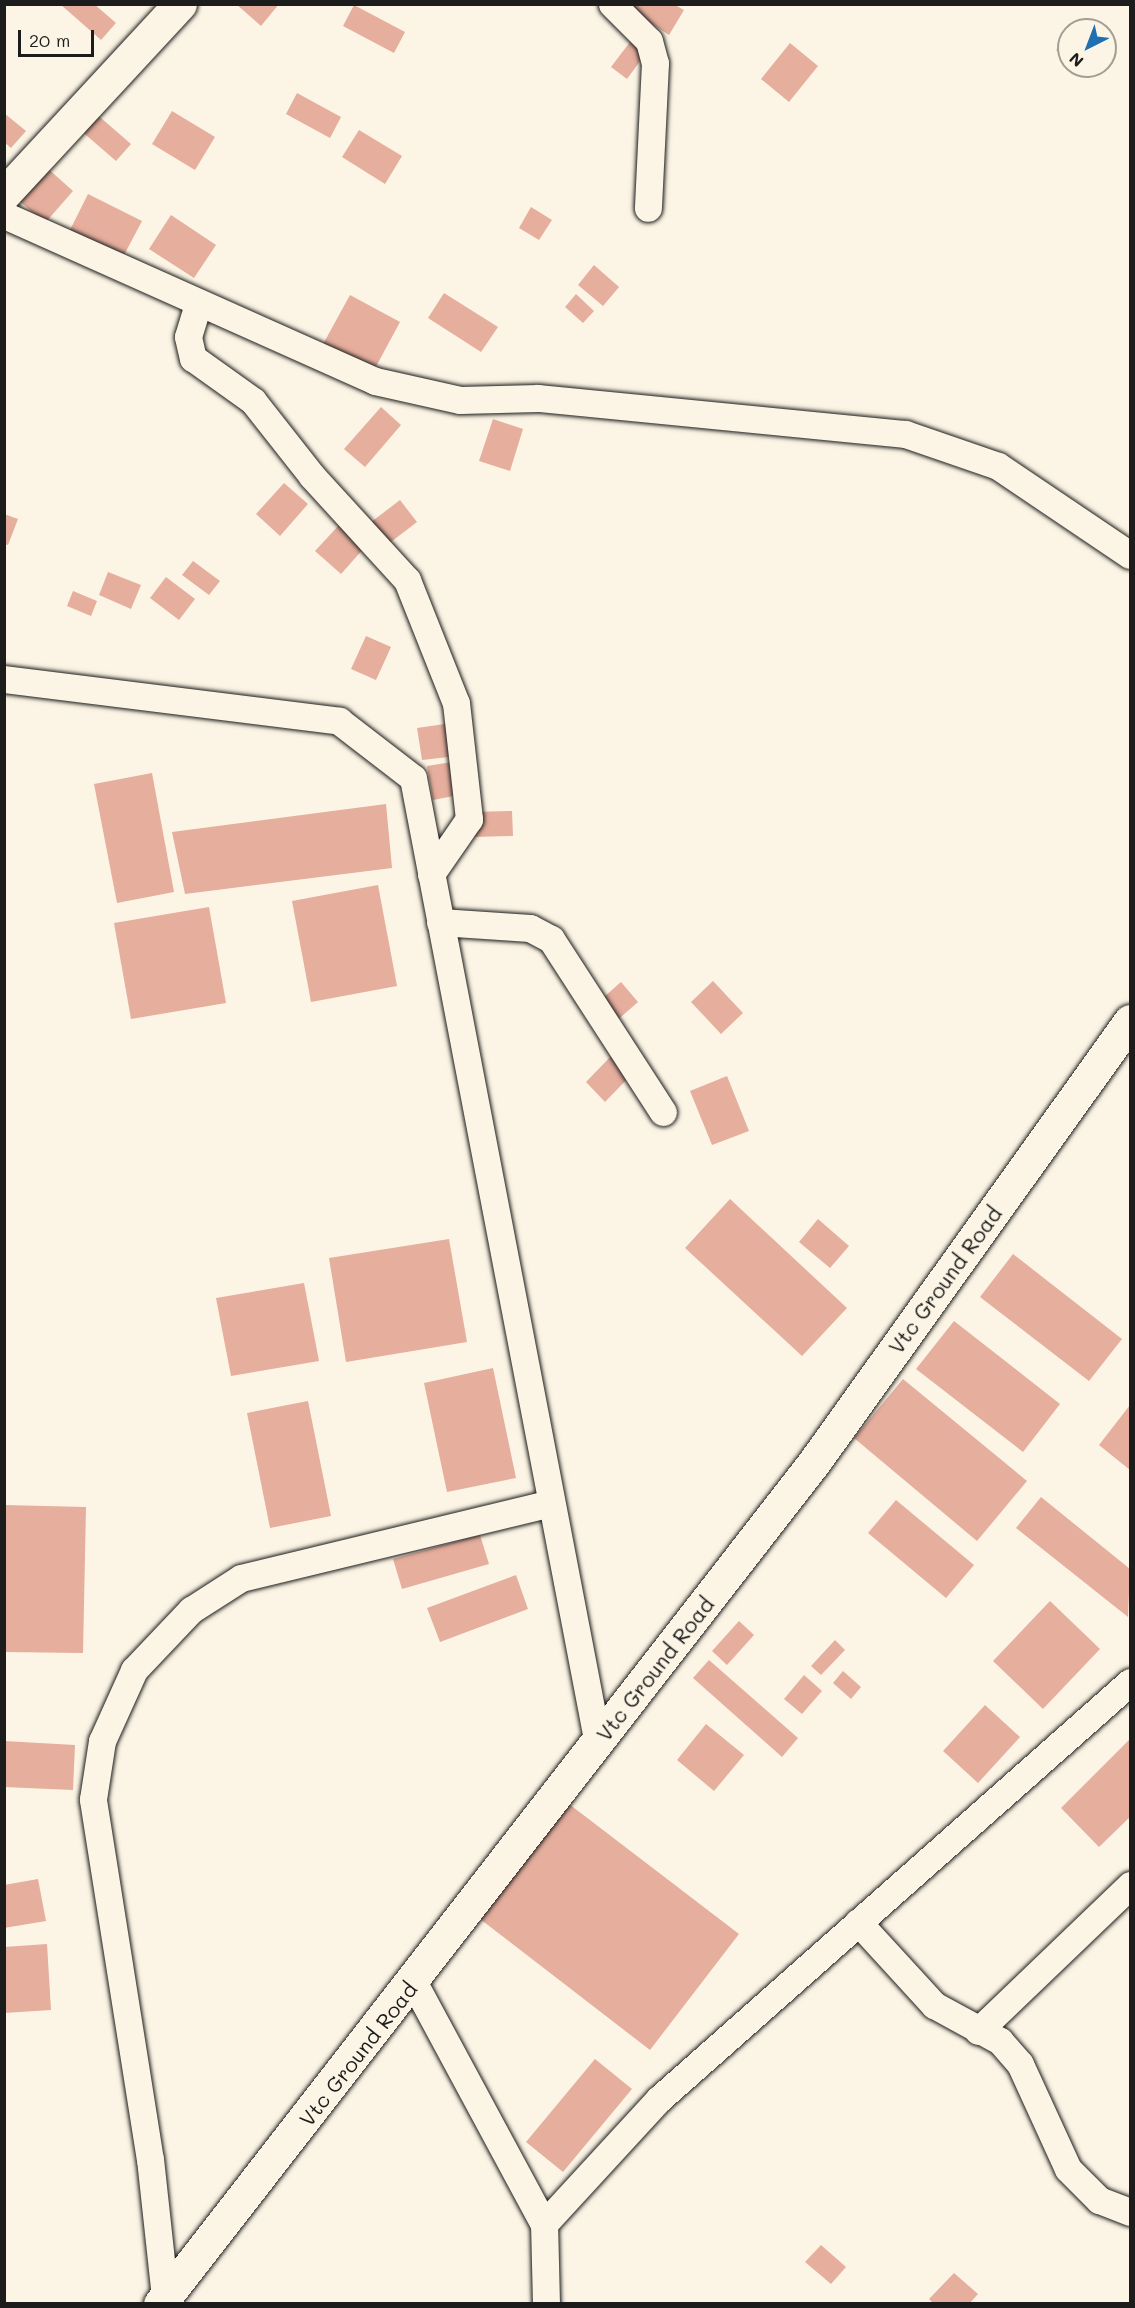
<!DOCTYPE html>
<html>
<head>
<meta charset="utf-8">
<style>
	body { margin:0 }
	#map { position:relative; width:1135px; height:2308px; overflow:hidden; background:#fcf5e5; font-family:Mali,sans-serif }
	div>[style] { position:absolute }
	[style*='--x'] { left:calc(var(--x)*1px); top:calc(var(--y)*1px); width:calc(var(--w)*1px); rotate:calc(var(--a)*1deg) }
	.building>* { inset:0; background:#e5ae9d }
	.roads { filter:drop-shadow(0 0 2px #1c1c1c) drop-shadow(0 0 2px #1c1c1c) }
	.street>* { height:27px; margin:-13.5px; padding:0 13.5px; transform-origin:13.5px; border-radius:13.5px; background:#fcf5e5 }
	.secondary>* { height:33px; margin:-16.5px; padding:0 16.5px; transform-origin:16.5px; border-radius:16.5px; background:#fcf5e5 }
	span { translate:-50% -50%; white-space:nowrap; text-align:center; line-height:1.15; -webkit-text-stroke:4.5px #fcf5e5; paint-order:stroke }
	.street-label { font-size:21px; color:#1c1c1c }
	.frame { position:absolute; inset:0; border:6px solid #1c1c1c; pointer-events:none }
	.north { position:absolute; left:1057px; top:18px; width:60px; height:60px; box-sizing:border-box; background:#fcf5e5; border:2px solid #a29e95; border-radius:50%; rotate:222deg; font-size:16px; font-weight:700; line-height:24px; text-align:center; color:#1c1c1c }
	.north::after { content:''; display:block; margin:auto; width:21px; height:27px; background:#1f6fb2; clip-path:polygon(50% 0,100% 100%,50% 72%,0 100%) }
	.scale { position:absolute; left:18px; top:30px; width:76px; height:27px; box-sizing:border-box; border:3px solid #1c1c1c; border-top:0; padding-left:8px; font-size:18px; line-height:21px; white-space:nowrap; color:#1c1c1c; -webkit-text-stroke:4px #fcf5e5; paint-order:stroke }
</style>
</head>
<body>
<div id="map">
	<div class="building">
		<div style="clip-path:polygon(60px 4px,94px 4px,116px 23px,101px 40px)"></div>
		<div style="clip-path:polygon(236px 4px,279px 4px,261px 26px)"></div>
		<div style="clip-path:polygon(354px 5px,405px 32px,394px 53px,343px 26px)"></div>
		<div style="clip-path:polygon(632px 5px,675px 5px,684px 10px,669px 35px,629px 9px)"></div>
		<div style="clip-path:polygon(1069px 35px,1069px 62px,1056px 50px)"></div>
		<div style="clip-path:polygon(630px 42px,646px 53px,627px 79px,611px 67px)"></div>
		<div style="clip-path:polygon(790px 43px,818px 66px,789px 102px,761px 79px)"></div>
		<div style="clip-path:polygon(1074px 66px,1096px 66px,1086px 77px)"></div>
		<div style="clip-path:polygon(297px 93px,341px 117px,330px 138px,286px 114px)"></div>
		<div style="clip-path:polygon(172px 111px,215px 137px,195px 170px,152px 144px)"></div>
		<div style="clip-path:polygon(94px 112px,131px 144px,116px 161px,79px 129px)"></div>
		<div style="clip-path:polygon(4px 113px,26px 131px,11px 148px,4px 142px)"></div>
		<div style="clip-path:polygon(359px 130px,402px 156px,385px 184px,342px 157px)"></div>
		<div style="clip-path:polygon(45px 166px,73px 191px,45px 223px,17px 199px)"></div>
		<div style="clip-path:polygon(88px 194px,142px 221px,123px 257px,70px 230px)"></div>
		<div style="clip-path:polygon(531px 207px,552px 220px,539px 240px,519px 228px)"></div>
		<div style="clip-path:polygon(171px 215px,216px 245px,194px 278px,149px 249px)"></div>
		<div style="clip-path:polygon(594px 265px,619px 287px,603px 306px,578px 285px)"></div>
		<div style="clip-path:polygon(444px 293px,498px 327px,481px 352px,428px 318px)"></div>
		<div style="clip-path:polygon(576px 294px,594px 311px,583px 323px,565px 307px)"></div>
		<div style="clip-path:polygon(350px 295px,400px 322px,372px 374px,322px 346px)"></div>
		<div style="clip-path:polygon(381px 407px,401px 425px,365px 467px,344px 449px)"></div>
		<div style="clip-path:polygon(493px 419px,523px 429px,510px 471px,479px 461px)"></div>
		<div style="clip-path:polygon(284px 483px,308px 504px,280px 536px,256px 514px)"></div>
		<div style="clip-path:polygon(400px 500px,417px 522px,383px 548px,366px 526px)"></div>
		<div style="clip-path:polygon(4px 514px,18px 519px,8px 545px,4px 544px)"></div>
		<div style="clip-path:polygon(340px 524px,365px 547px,341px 574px,315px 551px)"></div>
		<div style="clip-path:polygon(193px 561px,220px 581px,209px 595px,182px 575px)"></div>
		<div style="clip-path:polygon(108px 572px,141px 585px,131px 609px,99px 595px)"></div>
		<div style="clip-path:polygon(166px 577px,195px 599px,179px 620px,150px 598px)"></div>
		<div style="clip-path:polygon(73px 591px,97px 601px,91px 616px,67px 606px)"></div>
		<div style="clip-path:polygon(366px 636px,391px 647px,376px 680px,351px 669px)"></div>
		<div style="clip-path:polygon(452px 723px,457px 756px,422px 760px,417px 728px)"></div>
		<div style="clip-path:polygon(452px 762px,459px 795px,433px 800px,427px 766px)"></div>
		<div style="clip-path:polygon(152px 773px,174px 892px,117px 903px,94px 784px)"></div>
		<div style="clip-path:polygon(386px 804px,392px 868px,185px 894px,172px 832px)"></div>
		<div style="clip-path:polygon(512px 811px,513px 836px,472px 837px,471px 812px)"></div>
		<div style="clip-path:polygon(378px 885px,397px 986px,311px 1002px,292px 901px)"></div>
		<div style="clip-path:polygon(209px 907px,226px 1003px,131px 1019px,114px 923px)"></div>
		<div style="clip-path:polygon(713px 981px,743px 1013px,721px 1034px,691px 1002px)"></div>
		<div style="clip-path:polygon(621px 982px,638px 1002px,614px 1023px,597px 1003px)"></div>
		<div style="clip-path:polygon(614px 1053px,634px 1072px,605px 1102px,586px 1082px)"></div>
		<div style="clip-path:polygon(727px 1076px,749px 1131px,712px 1145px,690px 1091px)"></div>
		<div style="clip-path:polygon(730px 1199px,847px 1308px,802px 1356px,685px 1248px)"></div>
		<div style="clip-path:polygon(818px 1219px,849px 1246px,830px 1268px,799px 1242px)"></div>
		<div style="clip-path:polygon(449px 1239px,467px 1342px,346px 1362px,329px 1258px)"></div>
		<div style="clip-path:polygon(1013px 1254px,1122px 1339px,1089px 1381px,980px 1297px)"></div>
		<div style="clip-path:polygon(304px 1283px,319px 1361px,231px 1376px,216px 1298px)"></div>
		<div style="clip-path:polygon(954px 1321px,1060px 1404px,1023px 1452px,916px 1369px)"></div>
		<div style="clip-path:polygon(493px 1368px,516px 1478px,447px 1492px,424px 1383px)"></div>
		<div style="clip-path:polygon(903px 1379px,1027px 1481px,977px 1541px,854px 1438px)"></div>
		<div style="clip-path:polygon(308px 1401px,331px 1516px,270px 1528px,247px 1413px)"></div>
		<div style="clip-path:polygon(1130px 1405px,1130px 1470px,1099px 1445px)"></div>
		<div style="clip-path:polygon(1041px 1497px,1130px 1569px,1128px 1617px,1016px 1528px)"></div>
		<div style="clip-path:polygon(896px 1500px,974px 1565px,946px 1598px,868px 1533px)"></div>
		<div style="clip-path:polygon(4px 1505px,86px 1507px,83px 1653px,4px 1652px)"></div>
		<div style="clip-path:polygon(480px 1535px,489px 1564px,402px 1589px,393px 1559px)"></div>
		<div style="clip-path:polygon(516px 1575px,528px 1609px,440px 1642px,427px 1608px)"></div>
		<div style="clip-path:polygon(1050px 1601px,1100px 1649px,1043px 1709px,993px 1661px)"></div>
		<div style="clip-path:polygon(739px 1621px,754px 1635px,727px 1665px,712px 1651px)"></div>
		<div style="clip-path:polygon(835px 1640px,845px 1650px,821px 1675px,811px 1666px)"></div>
		<div style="clip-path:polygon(709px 1660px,798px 1738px,782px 1757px,693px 1678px)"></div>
		<div style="clip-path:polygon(843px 1671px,861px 1687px,851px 1699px,833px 1683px)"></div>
		<div style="clip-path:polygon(804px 1675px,822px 1691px,802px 1714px,784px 1699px)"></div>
		<div style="clip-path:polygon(985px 1705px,1020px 1737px,978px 1783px,943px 1751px)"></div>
		<div style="clip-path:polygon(706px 1724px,744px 1755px,714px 1791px,677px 1760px)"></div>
		<div style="clip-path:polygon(1130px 1739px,1130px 1817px,1099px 1847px,1061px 1808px)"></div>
		<div style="clip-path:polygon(4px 1741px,75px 1745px,73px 1790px,4px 1787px)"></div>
		<div style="clip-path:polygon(569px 1804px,739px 1934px,650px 2050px,480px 1919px)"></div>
		<div style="clip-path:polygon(38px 1879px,46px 1921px,4px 1928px,4px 1885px)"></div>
		<div style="clip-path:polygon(47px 1944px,51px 2010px,4px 2013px,4px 1947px)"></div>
		<div style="clip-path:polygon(595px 2059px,632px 2089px,563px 2172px,526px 2142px)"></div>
		<div style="clip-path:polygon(821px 2245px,846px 2267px,831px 2284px,805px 2262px)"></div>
		<div style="clip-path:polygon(954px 2273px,978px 2294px,969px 2304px,934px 2304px,929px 2299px)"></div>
	</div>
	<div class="roads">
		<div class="street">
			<div style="--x:612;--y:4;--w:52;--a:45"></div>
			<div style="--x:649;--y:41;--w:23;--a:75"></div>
			<div style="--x:655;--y:63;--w:145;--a:92.8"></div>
			<div style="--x:4;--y:215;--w:406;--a:24.1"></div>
			<div style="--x:375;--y:381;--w:87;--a:12.6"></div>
			<div style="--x:460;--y:400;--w:78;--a:-1.5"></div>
			<div style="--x:538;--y:398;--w:369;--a:5.6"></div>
			<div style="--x:905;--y:434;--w:98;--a:19"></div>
			<div style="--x:998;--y:466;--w:159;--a:34"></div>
			<div style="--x:198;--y:304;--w:34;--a:107"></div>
			<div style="--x:188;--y:337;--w:22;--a:77"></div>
			<div style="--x:193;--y:358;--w:74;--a:35.6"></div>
			<div style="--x:253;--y:401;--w:95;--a:51.8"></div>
			<div style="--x:312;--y:476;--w:141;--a:47.6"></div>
			<div style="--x:407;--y:580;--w:132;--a:68.3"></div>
			<div style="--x:456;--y:703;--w:117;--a:83.6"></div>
			<div style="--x:469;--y:819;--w:67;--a:124.6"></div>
			<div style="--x:4;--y:679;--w:338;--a:7.1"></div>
			<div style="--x:339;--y:721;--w:93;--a:37.6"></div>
			<div style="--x:413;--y:778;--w:984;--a:79.16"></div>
			<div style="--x:440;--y:922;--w:90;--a:3.8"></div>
			<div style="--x:530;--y:928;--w:24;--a:28"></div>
			<div style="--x:551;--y:939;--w:206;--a:57.1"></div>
			<div style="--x:858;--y:1922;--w:113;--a:47.5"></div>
			<div style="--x:934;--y:2005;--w:75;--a:28.6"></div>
			<div style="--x:1000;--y:2041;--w:30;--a:49"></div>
			<div style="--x:1020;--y:2064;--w:115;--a:65.4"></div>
			<div style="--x:1068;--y:2169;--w:44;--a:45"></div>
			<div style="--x:1099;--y:2200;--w:33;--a:21"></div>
			<div style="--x:414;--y:1983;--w:274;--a:61.7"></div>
			<div style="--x:978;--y:2031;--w:211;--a:-43.8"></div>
			<div style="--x:165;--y:2297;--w:138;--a:-96.2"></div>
			<div style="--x:150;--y:2160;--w:365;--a:-99"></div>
			<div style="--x:93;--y:1799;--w:59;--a:-81.2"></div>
			<div style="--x:102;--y:1741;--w:78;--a:-65.7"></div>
			<div style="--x:134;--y:1670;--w:83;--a:-46.5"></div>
			<div style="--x:191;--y:1610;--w:59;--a:-32.6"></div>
			<div style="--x:241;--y:1578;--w:319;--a:-13.6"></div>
			<div style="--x:546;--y:2304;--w:80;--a:-91.4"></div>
			<div style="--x:544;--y:2224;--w:170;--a:-47.4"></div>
			<div style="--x:659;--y:2099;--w:629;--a:-41.52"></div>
		</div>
		<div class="secondary">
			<div style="--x:4;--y:194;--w:259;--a:-47.2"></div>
			<div style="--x:160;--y:2304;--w:1068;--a:-52.15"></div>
			<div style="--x:815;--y:1461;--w:541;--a:-54.4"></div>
		</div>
	</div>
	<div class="street-label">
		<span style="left:945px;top:1280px;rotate:-54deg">Vtc Ground Road</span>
		<span style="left:655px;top:1669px;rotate:-52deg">Vtc Ground Road</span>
		<span style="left:358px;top:2054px;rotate:-52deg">Vtc Ground Road</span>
	</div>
	<div class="frame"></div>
	<div class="north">N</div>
	<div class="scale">20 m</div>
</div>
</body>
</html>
